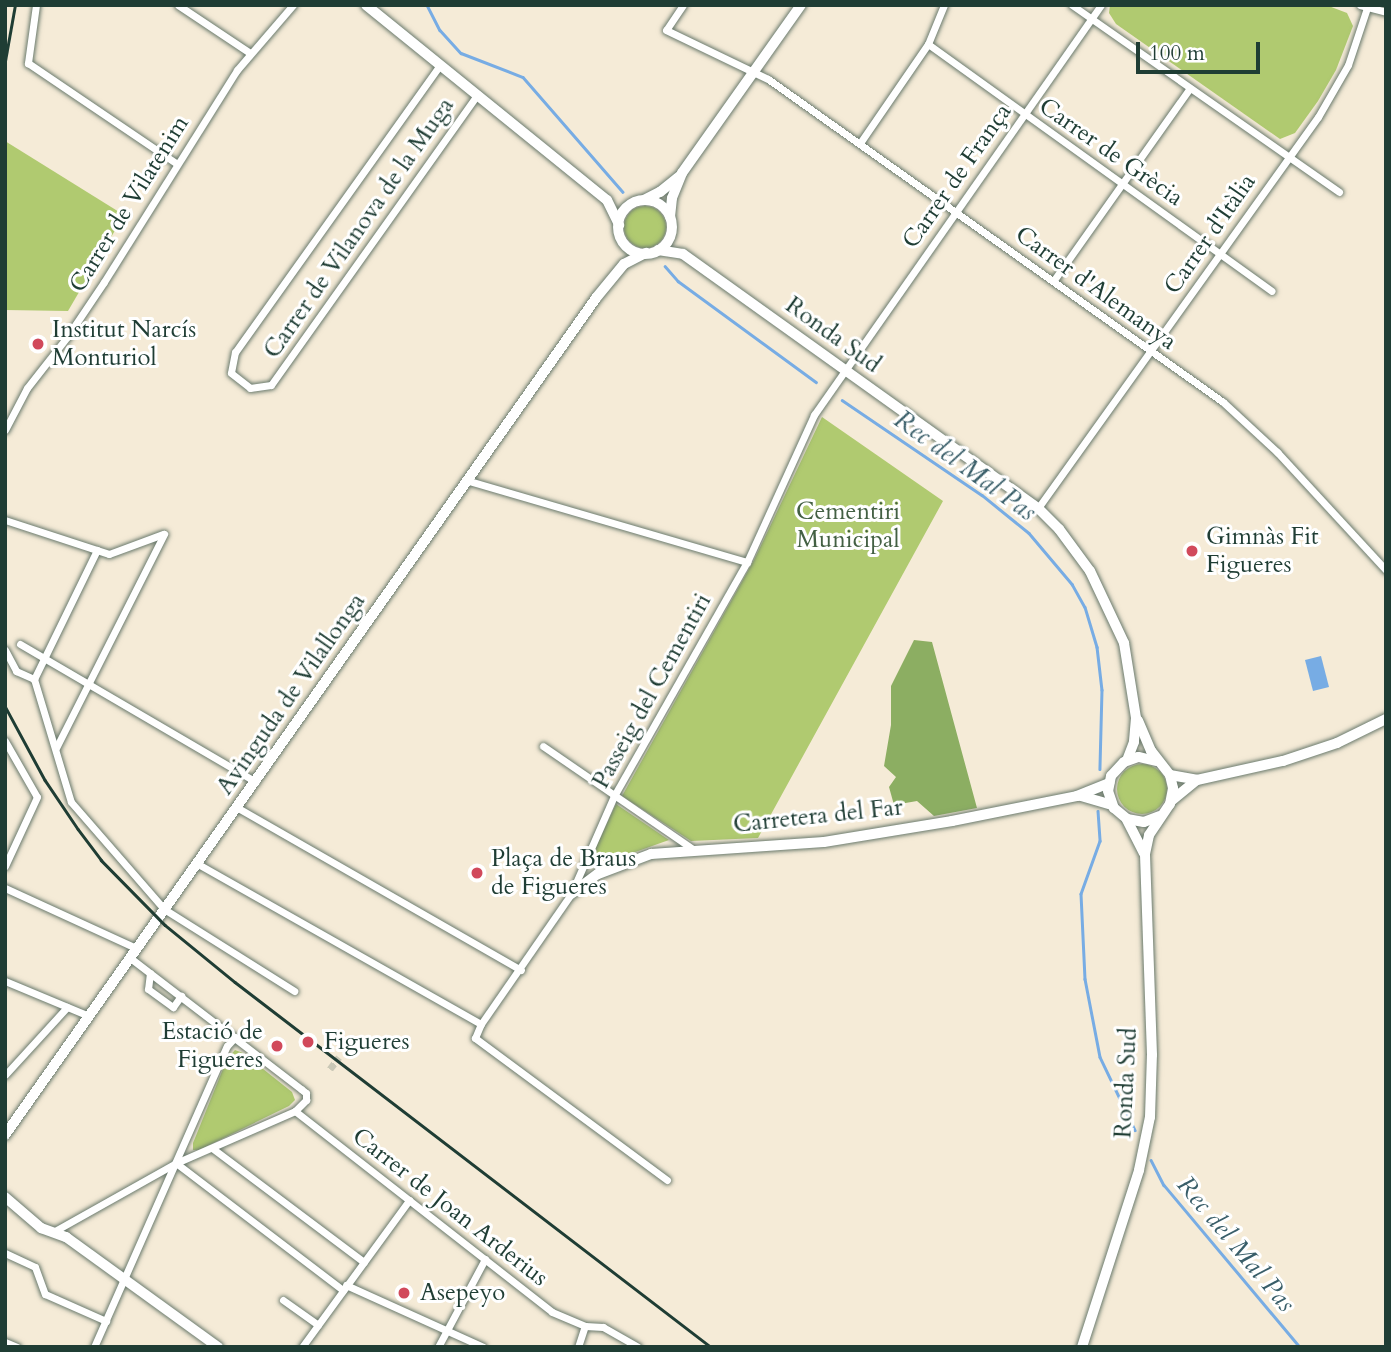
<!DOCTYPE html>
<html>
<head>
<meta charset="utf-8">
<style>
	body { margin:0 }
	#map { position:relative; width:1391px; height:1352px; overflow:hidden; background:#f5ebd7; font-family:Cardo,serif }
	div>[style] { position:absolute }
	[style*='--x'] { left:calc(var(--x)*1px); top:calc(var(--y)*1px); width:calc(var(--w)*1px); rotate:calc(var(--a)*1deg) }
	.green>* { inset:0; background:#b0ca70 }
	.round { border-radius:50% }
	.forest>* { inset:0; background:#8cae62 }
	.water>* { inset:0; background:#77ace4 }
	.stream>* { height:2.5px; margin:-1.25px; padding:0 1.25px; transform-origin:1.25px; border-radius:1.25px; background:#77ace4 }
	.street-tunnel>* { height:7px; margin-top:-3.5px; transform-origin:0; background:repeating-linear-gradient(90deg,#cac8b6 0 7px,transparent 0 10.5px) }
	.roads { filter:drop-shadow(0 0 2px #6a7a6d) drop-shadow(0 0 2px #6a7a6d) }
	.street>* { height:7px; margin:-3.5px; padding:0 3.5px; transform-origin:3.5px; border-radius:3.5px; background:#fff }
	.secondary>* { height:10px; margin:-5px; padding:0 5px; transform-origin:5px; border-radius:5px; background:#fff }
	.secondary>.ring { margin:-5px; padding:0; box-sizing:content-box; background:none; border:10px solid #fff; border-radius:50% }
	.rail>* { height:2.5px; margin:-1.25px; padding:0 1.25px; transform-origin:1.25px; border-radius:1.25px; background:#1f3d34 }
	.dots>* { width:19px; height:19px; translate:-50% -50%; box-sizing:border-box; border:4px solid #fff; border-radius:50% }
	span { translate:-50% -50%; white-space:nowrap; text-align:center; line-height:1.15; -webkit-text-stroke:6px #fff; paint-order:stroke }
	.street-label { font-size:24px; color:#1f3d34 }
	.poi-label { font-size:24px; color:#1f3d34 }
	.left { translate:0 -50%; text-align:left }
	.right { translate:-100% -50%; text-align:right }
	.park-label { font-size:24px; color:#436043 }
	.water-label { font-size:26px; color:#395e69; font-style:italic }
	.frame { position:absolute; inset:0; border:7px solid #1f3d34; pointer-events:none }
	.scale { position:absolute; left:1136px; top:42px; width:124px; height:32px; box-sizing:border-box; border:4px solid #1f3d34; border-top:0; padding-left:9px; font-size:21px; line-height:24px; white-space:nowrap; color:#1f3d34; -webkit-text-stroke:5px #fff; paint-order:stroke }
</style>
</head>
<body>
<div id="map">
	<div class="green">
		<div style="clip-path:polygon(1110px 5px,1326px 5px,1347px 13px,1353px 26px,1336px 70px,1318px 101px,1295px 133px,1280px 139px,1116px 24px,1109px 13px)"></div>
		<div style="clip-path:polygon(5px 141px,124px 215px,68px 311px,5px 310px)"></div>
		<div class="round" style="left:624px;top:206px;width:42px;height:42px"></div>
		<div style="clip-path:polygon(822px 417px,943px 501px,758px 838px,691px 841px,622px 796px,754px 560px)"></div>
		<div class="round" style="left:1117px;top:764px;width:50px;height:50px"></div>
		<div style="clip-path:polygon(616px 804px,669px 840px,596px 866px,589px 862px)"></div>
		<div style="clip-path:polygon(235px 1050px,243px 1053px,292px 1092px,295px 1100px,289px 1106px,199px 1150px,193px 1150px,193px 1143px,227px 1059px)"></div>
	</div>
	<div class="forest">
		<div style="clip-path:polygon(914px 640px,932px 642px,977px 808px,934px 816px,917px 801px,894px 805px,889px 787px,896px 777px,884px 766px,891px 725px,891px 686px)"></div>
	</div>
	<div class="water">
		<div style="clip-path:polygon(1321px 656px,1329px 687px,1313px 691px,1305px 660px)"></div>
	</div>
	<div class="stream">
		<div style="--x:427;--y:5;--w:28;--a:63"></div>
		<div style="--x:440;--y:30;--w:31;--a:48"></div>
		<div style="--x:461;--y:53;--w:66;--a:21.2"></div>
		<div style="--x:523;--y:77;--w:152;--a:49"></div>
		<div style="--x:665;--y:266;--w:20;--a:49"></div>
		<div style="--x:678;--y:281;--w:171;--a:36.2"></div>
		<div style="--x:842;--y:400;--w:169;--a:34.2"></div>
		<div style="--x:982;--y:495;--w:60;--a:39"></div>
		<div style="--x:1029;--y:533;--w:67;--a:49.9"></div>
		<div style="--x:1072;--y:584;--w:26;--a:61"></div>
		<div style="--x:1085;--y:607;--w:42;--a:73.3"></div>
		<div style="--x:1097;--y:647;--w:43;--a:83.4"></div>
		<div style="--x:1102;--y:690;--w:79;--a:91.5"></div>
		<div style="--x:1098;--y:811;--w:30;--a:86"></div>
		<div style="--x:1100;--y:841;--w:56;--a:109.7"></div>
		<div style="--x:1081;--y:894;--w:85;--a:87.3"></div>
		<div style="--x:1085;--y:979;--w:79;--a:79.1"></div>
		<div style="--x:1100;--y:1057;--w:81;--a:64.4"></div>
		<div style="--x:1151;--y:1160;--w:28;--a:63"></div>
		<div style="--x:1164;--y:1185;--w:212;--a:50"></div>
	</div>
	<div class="street-tunnel">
		<div style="--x:330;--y:1069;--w:15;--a:-53"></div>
	</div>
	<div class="roads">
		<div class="street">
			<div style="--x:36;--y:5;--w:59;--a:97.9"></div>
			<div style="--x:28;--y:63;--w:180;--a:34.1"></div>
			<div style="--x:178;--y:5;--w:87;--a:33.7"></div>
			<div style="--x:683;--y:5;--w:30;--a:124"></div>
			<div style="--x:666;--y:30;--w:113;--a:25.7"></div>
			<div style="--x:768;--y:79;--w:558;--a:35.37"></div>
			<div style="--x:1223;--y:402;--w:74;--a:42.8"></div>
			<div style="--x:1277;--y:452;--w:161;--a:47.3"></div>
			<div style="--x:1072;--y:5;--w:326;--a:35"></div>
			<div style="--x:1360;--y:5;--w:27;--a:15"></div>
			<div style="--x:928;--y:44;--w:423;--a:35.7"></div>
			<div style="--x:440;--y:65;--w:353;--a:125.5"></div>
			<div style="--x:235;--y:352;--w:21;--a:101"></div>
			<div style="--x:231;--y:373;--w:24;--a:38"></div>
			<div style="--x:250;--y:388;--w:21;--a:-8"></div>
			<div style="--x:271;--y:385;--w:357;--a:-54.6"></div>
			<div style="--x:860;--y:143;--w:120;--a:-55.5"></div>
			<div style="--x:928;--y:44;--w:42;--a:-67.7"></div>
			<div style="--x:1054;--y:280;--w:235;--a:-54.7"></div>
			<div style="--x:5;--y:430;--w:47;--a:-62.4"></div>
			<div style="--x:27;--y:388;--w:65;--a:-51.9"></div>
			<div style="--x:67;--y:337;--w:66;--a:-56.1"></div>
			<div style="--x:104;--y:282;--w:250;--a:-57.9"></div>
			<div style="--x:237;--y:70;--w:86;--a:-49.3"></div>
			<div style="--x:466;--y:480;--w:293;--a:16.3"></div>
			<div style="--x:1038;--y:508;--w:481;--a:-54.4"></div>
			<div style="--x:1318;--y:117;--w:60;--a:-60"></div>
			<div style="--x:1348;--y:65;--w:63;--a:-71.6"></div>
			<div style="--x:5;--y:520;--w:109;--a:18.1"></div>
			<div style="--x:109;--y:554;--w:58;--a:-20.3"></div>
			<div style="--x:97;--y:550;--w:144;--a:116"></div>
			<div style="--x:34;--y:679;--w:128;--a:73.3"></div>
			<div style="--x:71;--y:802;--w:142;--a:49"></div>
			<div style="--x:164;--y:909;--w:154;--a:32.2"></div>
			<div style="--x:20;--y:644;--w:273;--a:30.3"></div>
			<div style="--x:5;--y:650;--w:24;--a:62"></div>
			<div style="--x:16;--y:671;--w:20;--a:24"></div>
			<div style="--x:5;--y:741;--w:64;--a:60.3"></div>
			<div style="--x:37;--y:797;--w:76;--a:114.9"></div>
			<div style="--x:543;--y:746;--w:182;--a:34.5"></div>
			<div style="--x:56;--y:748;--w:240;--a:-63.2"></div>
			<div style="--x:238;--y:808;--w:326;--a:29.8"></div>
			<div style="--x:198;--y:864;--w:325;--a:29.5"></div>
			<div style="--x:5;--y:888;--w:144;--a:24.6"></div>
			<div style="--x:150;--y:973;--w:16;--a:97"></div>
			<div style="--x:148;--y:989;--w:31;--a:36"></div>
			<div style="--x:173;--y:1007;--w:14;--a:-54"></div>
			<div style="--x:5;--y:981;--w:91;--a:22.6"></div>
			<div style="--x:5;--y:1075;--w:92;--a:-47.6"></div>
			<div style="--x:295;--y:1111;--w:326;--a:38"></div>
			<div style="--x:552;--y:1312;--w:36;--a:23"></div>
			<div style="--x:585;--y:1326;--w:18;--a:3"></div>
			<div style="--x:603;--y:1327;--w:40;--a:29.7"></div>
			<div style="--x:212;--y:1148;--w:190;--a:36.9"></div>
			<div style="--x:176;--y:1163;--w:210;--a:37.3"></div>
			<div style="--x:667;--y:1180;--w:239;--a:-143.5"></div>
			<div style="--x:475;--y:1038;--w:15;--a:-67"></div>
			<div style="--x:481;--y:1024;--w:158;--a:-55.3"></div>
			<div style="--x:571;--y:894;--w:107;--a:-66.3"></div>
			<div style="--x:614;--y:796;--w:269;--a:-60.4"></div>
			<div style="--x:747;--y:562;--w:162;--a:-65.5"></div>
			<div style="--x:814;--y:415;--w:500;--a:-55.01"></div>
			<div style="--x:53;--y:1232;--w:141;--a:-29.3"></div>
			<div style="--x:176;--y:1163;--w:130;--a:-23.6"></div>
			<div style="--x:295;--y:1111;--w:16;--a:-45"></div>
			<div style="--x:306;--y:1100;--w:7;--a:-90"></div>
			<div style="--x:306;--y:1093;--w:6;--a:-141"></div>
			<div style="--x:301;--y:1089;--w:215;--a:-142.5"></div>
			<div style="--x:5;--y:1253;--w:33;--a:25"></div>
			<div style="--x:35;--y:1267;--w:29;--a:70"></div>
			<div style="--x:45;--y:1294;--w:67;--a:23.9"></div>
			<div style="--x:346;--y:1285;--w:150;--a:24.3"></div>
			<div style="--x:283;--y:1300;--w:43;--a:35.5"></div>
			<div style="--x:5;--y:1342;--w:13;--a:23"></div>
			<div style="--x:94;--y:1347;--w:329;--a:-66.2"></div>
			<div style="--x:227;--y:1046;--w:12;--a:-48"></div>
			<div style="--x:302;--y:1347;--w:182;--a:-53.9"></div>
			<div style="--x:438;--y:1347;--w:100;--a:-61.9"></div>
			<div style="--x:578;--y:1347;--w:22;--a:-72"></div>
		</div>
		<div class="secondary">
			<div style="--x:366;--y:5;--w:310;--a:39"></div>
			<div style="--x:607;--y:200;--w:28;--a:64"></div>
			<div style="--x:644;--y:200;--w:18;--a:-27"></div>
			<div style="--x:660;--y:192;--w:26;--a:-39"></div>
			<div class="ring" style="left:618px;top:200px;width:44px;height:44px"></div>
			<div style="--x:670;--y:217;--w:19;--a:-84"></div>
			<div style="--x:672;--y:198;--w:27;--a:-68"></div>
			<div style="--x:682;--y:173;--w:206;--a:-54.7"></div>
			<div style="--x:658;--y:250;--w:25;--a:9"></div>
			<div style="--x:683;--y:254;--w:437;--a:35.6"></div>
			<div style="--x:1038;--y:508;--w:30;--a:45"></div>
			<div style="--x:1059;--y:529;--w:52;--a:53.6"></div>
			<div style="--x:1090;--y:571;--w:80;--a:64.7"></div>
			<div style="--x:1124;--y:643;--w:76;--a:80.9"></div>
			<div style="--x:1136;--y:718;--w:24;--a:95"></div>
			<div style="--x:1134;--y:742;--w:19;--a:111"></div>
			<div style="--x:1156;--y:761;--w:18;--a:-167"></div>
			<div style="--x:1138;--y:757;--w:15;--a:160"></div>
			<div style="--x:1124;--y:762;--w:19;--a:133"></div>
			<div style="--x:1111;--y:776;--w:15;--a:101"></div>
			<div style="--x:1108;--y:791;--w:18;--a:71"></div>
			<div style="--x:1114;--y:808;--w:17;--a:40"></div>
			<div style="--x:1127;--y:819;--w:17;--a:10"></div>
			<div style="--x:1144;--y:822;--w:17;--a:-21"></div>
			<div style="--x:1170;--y:775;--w:27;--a:10"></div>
			<div style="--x:1197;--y:780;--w:88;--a:-12.5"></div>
			<div style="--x:1283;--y:761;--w:57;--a:-18.4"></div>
			<div style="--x:1337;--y:743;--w:55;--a:-26.1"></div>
			<div style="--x:1081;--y:796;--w:32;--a:16"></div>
			<div style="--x:1171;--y:801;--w:33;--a:-39"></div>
			<div style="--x:1127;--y:820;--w:37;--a:63"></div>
			<div style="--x:571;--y:894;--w:34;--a:-37"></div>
			<div style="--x:598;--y:874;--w:57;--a:-20.7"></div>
			<div style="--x:651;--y:854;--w:173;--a:-4"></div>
			<div style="--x:824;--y:842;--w:130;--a:-9.3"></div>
			<div style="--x:952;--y:821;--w:127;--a:-11.3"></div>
			<div style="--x:1077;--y:796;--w:35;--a:-22"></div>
			<div style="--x:5;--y:1135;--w:1025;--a:-54.77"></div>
			<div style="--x:596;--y:298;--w:44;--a:-50.5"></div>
			<div style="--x:624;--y:264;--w:25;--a:-27"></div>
			<div style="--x:5;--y:1197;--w:48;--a:40.7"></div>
			<div style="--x:41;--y:1228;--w:27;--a:20"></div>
			<div style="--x:66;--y:1237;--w:188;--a:35.9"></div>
			<div style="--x:1082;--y:1347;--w:186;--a:-72.1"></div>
			<div style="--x:1139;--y:1170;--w:54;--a:-78.3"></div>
			<div style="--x:1150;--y:1117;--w:62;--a:-88.2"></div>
			<div style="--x:1152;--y:1055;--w:201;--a:-92"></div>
			<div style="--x:1145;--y:854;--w:19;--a:-78"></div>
			<div style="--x:1149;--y:835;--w:37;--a:-56"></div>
			<div style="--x:1170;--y:804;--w:16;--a:-79"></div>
			<div style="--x:1173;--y:788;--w:13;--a:-103"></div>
			<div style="--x:1170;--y:775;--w:31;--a:-128"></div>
			<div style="--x:1151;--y:751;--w:33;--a:-113"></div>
		</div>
	</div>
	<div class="rail">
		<div style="--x:5;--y:61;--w:57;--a:-79.9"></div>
		<div style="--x:5;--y:706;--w:84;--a:61.6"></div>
		<div style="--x:45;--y:780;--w:59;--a:56"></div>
		<div style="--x:78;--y:829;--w:39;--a:53"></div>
		<div style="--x:101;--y:860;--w:91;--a:45.4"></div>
		<div style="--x:165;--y:925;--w:90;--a:39.2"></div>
		<div style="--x:235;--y:982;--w:600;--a:37.48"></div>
	</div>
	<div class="dots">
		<div style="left:38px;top:344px;background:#d1495b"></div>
		<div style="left:1192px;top:551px;background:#d1495b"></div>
		<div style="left:477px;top:873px;background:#d1495b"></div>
		<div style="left:308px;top:1042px;background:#d1495b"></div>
		<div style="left:277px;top:1046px;background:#d1495b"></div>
		<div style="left:404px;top:1293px;background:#d1495b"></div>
	</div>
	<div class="street-label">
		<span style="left:1111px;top:152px;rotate:35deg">Carrer de Grècia</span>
		<span style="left:957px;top:176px;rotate:-55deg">Carrer de França</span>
		<span style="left:129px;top:204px;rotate:-58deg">Carrer de Vilatenim</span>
		<span style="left:359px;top:228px;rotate:-55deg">Carrer de Vilanova de la Muga</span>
		<span style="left:1210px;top:234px;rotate:-55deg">Carrer d'Itàlia</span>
		<span style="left:1096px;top:288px;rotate:36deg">Carrer d'Alemanya</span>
		<span style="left:833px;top:335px;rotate:36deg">Ronda Sud</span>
		<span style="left:652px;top:691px;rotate:-61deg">Passeig del Cementiri</span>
		<span style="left:291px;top:694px;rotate:-55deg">Avinguda de Vilallonga</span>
		<span style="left:818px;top:816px;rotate:-6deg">Carretera del Far</span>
		<span style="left:1126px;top:1083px;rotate:-87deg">Ronda Sud</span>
		<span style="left:450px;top:1207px;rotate:38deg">Carrer de Joan Arderius</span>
	</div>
	<div class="poi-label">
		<span class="left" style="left:52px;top:344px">Institut Narcís<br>Monturiol</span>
		<span class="left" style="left:1206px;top:551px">Gimnàs Fit<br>Figueres</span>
		<span class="left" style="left:491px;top:873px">Plaça de Braus<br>de Figueres</span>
		<span class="right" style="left:263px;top:1046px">Estació de<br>Figueres</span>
		<span class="left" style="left:324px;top:1042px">Figueres</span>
		<span class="left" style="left:420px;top:1293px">Asepeyo</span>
	</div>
	<div class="park-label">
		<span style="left:848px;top:526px">Cementiri<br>Municipal</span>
	</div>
	<div class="water-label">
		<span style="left:965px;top:466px;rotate:36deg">Rec del Mal Pas</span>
		<span style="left:1236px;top:1244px;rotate:50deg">Rec del Mal Pas</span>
	</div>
	<div class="frame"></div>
	<div class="scale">100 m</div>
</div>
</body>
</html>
